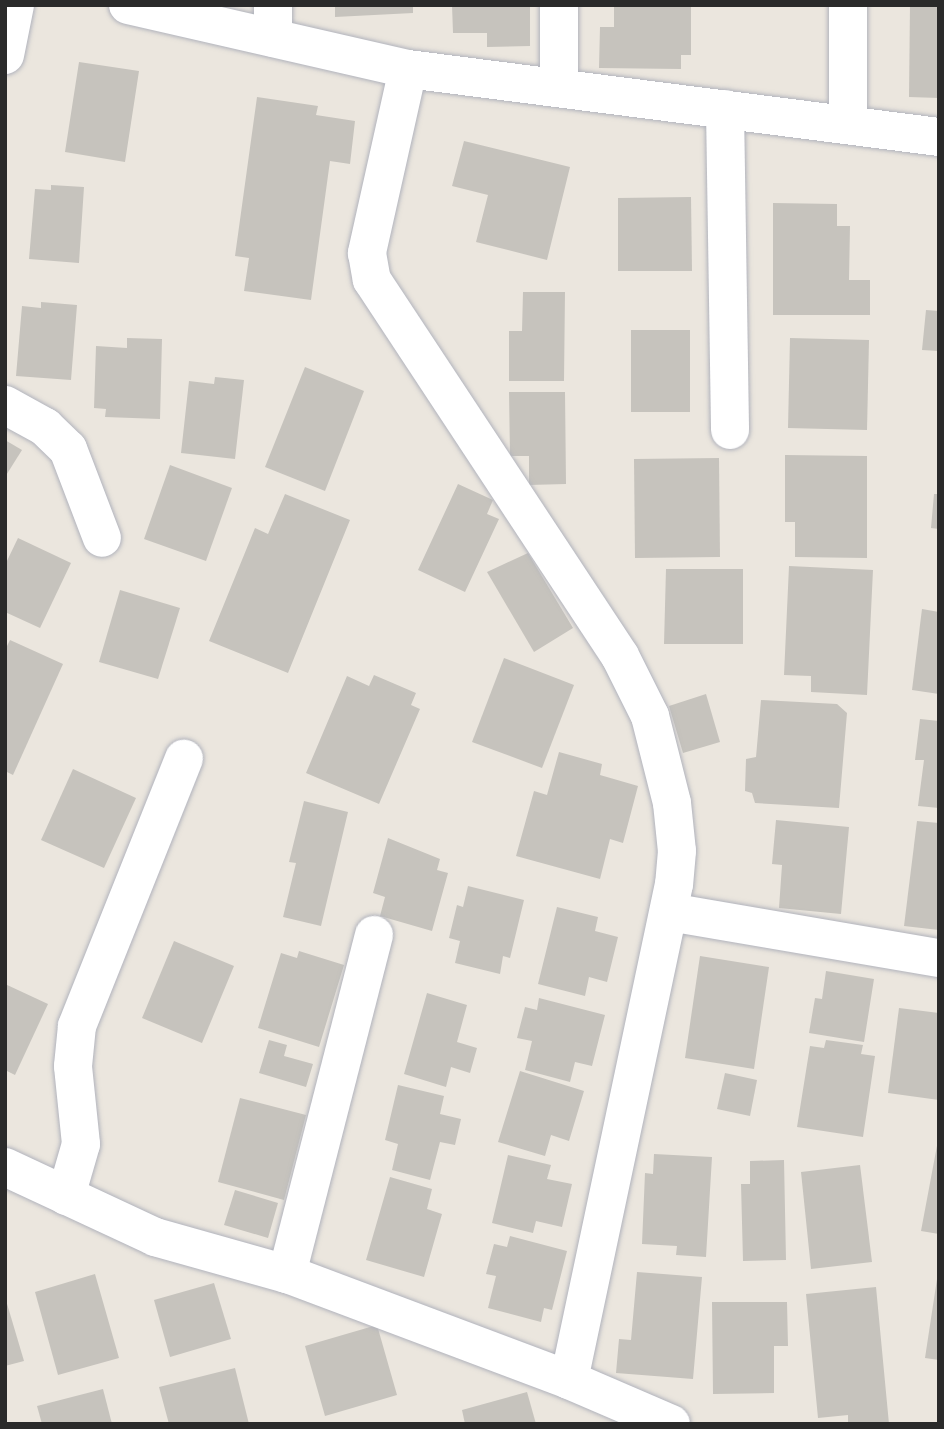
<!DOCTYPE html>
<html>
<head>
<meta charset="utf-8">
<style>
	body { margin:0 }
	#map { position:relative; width:944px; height:1429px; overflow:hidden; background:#ebe6de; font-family:Cabin,sans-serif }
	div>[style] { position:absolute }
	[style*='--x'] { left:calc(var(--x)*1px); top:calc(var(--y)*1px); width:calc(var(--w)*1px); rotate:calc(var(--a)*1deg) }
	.building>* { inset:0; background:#c6c3bd }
	.roads { filter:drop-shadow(0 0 2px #b1b3bc) drop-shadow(0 0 2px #b1b3bc) }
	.street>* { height:38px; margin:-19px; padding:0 19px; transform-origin:19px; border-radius:19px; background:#fff }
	span { translate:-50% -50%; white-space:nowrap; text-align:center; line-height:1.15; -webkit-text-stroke:5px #fff; paint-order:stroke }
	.frame { position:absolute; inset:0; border:7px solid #2a2a2a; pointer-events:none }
</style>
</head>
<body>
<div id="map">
	<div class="building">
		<div style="clip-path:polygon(335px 5px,413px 5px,413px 13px,335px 17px)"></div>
		<div style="clip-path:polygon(452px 5px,530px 5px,530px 46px,487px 47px,487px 33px,453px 33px)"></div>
		<div style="clip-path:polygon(614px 5px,691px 5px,691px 55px,681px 55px,681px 69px,599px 68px,600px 27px,614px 27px)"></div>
		<div style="clip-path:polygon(910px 5px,939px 5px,939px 98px,909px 97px)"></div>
		<div style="clip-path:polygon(79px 62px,139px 71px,125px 162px,65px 152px)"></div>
		<div style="clip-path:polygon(257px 97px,318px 106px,316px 115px,355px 121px,350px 164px,330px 161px,311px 300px,244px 291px,249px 258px,235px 256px)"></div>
		<div style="clip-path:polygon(464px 141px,570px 167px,547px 260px,476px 242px,488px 195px,452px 186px)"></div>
		<div style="clip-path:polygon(51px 185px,84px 187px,79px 263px,29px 259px,35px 189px,51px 190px)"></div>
		<div style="clip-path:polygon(691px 197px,692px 271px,618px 271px,618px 198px)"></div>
		<div style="clip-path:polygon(773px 203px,837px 204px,837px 226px,850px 226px,849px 280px,870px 280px,870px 315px,773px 315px)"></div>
		<div style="clip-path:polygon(523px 292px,565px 292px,564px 381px,509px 381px,509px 331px,522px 331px)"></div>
		<div style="clip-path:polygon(41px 302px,77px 305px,71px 380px,16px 376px,22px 306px,41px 308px)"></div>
		<div style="clip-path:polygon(926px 310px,939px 311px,939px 351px,922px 350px)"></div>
		<div style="clip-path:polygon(631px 330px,690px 330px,690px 412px,631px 412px)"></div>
		<div style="clip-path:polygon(127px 338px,162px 339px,160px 419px,105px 417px,106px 409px,94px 408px,96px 346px,127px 348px)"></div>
		<div style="clip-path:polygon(790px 338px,869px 340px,867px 430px,788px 428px)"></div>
		<div style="clip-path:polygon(305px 367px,364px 391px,325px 491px,265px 467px)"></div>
		<div style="clip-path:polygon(215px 377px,244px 380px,235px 459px,181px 453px,189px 381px,214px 384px)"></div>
		<div style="clip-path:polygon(509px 392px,565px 392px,566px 484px,529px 485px,529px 456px,510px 456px)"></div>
		<div style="clip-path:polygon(5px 440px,22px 450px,5px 477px)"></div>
		<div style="clip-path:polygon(785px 455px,867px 456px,867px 558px,795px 557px,795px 522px,785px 522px)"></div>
		<div style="clip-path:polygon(719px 458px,720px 557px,635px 558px,634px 459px)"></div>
		<div style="clip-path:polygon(170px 465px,232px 488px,206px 561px,144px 539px)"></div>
		<div style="clip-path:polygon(458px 484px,493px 500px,487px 514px,499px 519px,465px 592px,418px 570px)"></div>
		<div style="clip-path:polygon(285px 494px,350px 520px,288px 673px,209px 641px,255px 528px,268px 534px)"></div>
		<div style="clip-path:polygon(934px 494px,939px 494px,939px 529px,931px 528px)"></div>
		<div style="clip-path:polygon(18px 538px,71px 563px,40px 628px,5px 612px,5px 565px)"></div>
		<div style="clip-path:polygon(528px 553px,573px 628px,534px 652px,487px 572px)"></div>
		<div style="clip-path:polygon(789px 566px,873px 570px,867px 695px,811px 692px,811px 676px,784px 675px)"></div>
		<div style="clip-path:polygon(666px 569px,743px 569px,743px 644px,664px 644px)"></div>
		<div style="clip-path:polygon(120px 590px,180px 608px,158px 679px,99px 662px)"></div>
		<div style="clip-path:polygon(922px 609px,939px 612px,939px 694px,912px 690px)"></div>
		<div style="clip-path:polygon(10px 640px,63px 664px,13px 775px,5px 771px,5px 650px)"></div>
		<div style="clip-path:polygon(504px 658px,574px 685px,542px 768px,472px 742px)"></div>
		<div style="clip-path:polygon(374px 675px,416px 693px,411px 705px,420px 709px,379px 804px,306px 773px,347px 676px,369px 686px)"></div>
		<div style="clip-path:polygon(706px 694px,720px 742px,683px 753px,669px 706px)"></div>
		<div style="clip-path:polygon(761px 700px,837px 704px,847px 713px,839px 808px,755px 803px,752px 793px,745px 791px,746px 759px,756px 757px)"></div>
		<div style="clip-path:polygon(920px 719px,939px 721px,939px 808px,918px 806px,924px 760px,915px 760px)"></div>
		<div style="clip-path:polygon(559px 752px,602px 764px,600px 775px,638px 786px,623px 843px,610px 839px,600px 879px,516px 856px,534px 791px,547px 795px)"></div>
		<div style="clip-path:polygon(73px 769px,136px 798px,104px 868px,41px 840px)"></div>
		<div style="clip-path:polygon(304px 801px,348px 812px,321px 926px,283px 917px,296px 863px,289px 862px)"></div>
		<div style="clip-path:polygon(776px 820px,849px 827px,841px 914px,779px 908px,782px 865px,772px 864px)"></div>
		<div style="clip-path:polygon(917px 821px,939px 823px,939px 930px,904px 926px)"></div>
		<div style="clip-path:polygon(388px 838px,440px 859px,437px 870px,448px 873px,432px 931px,380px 916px,385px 897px,373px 893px)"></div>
		<div style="clip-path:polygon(468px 886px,524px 900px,510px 958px,503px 956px,500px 974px,455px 963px,460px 941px,449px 938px,457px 905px,463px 907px)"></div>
		<div style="clip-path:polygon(557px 907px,598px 917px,595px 931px,618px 937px,607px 982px,589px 977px,585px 996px,538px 984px)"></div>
		<div style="clip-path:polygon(174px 941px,234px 966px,202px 1043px,142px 1018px)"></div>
		<div style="clip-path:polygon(299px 951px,344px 965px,319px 1047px,258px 1028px,281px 953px,297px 958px)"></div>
		<div style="clip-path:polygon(700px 956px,769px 967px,754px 1069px,685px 1058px)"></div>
		<div style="clip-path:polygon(826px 971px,874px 979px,864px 1042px,809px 1033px,815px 998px,822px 999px)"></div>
		<div style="clip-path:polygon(5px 984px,48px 1004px,15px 1075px,5px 1070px)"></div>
		<div style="clip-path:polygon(427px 993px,467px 1005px,457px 1042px,477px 1048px,470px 1073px,451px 1067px,446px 1087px,404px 1074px)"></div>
		<div style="clip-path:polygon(539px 998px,605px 1015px,592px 1066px,575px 1062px,570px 1082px,525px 1070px,532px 1041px,517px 1038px,525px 1007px,537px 1010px)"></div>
		<div style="clip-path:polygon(899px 1008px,939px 1013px,939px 1100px,888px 1093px)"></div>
		<div style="clip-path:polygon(269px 1040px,287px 1045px,284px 1056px,313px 1064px,306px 1087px,259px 1073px)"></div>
		<div style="clip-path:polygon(826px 1040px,863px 1045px,861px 1054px,875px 1056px,863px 1137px,797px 1127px,810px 1046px,824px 1048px)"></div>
		<div style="clip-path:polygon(520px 1071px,584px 1091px,569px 1141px,551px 1135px,545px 1156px,498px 1142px)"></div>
		<div style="clip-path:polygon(725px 1073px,757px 1080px,750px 1116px,717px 1109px)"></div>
		<div style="clip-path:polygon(398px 1085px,444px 1096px,440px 1114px,461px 1119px,455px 1145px,440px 1142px,430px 1180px,392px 1170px,398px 1144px,385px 1140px)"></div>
		<div style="clip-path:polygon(240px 1098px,306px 1115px,284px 1200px,218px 1182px)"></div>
		<div style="clip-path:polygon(939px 1135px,939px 1234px,921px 1231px)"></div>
		<div style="clip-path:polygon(654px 1154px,712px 1157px,706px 1257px,676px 1255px,677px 1246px,642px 1244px,645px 1173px,653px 1174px)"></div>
		<div style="clip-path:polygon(508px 1155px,551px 1165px,547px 1179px,572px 1184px,562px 1227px,536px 1221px,533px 1233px,492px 1223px)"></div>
		<div style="clip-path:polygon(784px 1160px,786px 1260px,743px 1261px,741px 1184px,750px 1184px,750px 1161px)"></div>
		<div style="clip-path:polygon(860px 1165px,872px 1262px,811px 1269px,801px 1172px)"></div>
		<div style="clip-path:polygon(390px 1177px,432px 1189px,427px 1209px,442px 1214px,424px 1277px,366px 1260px)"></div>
		<div style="clip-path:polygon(235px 1190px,278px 1203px,268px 1238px,224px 1225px)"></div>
		<div style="clip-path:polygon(510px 1236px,567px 1251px,552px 1310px,544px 1308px,541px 1322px,488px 1308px,496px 1276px,486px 1274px,494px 1244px,507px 1247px)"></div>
		<div style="clip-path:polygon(637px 1272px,702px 1277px,693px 1379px,616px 1373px,619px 1339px,631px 1340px)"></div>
		<div style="clip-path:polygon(95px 1274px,119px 1358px,58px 1375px,35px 1292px)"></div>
		<div style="clip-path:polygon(937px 1279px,939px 1279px,939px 1360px,925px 1358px)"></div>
		<div style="clip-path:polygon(214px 1283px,231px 1339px,170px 1357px,154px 1300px)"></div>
		<div style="clip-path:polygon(876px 1287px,889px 1424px,848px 1424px,848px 1415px,818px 1418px,806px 1294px)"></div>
		<div style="clip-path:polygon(5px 1297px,24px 1361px,5px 1366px)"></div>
		<div style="clip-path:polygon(712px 1302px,787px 1302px,788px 1346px,774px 1346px,774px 1393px,713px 1394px)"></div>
		<div style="clip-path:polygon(377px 1325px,397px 1395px,325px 1416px,305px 1346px)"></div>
		<div style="clip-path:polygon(235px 1368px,249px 1424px,169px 1424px,159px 1387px)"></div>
		<div style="clip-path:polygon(103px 1389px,112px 1424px,42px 1424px,37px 1406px)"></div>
		<div style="clip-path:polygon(527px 1392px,536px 1424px,465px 1424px,462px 1410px)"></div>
	</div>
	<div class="roads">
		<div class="street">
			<div style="--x:128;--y:5;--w:287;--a:12.9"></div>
			<div style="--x:408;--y:69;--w:535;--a:7.3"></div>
			<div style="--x:273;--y:5;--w:33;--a:90"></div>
			<div style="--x:5;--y:55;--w:51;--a:-78.7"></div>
			<div style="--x:408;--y:69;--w:189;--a:102.6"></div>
			<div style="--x:367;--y:253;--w:27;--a:80"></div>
			<div style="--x:372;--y:280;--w:450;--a:56.6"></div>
			<div style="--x:620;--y:656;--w:67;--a:63.4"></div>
			<div style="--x:650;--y:716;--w:90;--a:75.8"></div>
			<div style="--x:672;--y:803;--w:48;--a:84.1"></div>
			<div style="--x:677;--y:851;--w:33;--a:95"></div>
			<div style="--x:674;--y:884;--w:507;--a:101.95"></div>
			<div style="--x:559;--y:88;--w:83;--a:-90"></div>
			<div style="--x:725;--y:109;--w:321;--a:89.1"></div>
			<div style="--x:848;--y:125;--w:120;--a:-90"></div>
			<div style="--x:5;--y:405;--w:46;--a:28.8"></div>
			<div style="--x:45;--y:427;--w:32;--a:44"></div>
			<div style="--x:68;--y:449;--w:95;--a:69.1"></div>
			<div style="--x:669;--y:912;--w:274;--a:9.7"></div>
			<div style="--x:5;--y:1167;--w:166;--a:25"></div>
			<div style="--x:155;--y:1237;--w:137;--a:15.7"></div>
			<div style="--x:287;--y:1274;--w:301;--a:20.6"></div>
			<div style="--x:569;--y:1380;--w:111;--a:23.3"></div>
			<div style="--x:66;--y:1196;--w:54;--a:-73.9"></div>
			<div style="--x:81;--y:1144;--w:78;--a:-95.9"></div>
			<div style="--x:73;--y:1066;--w:40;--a:-84.3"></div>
			<div style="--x:77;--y:1026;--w:288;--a:-68.2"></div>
			<div style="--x:287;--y:1274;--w:350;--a:-75.6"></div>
		</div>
	</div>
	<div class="frame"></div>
</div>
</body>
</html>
